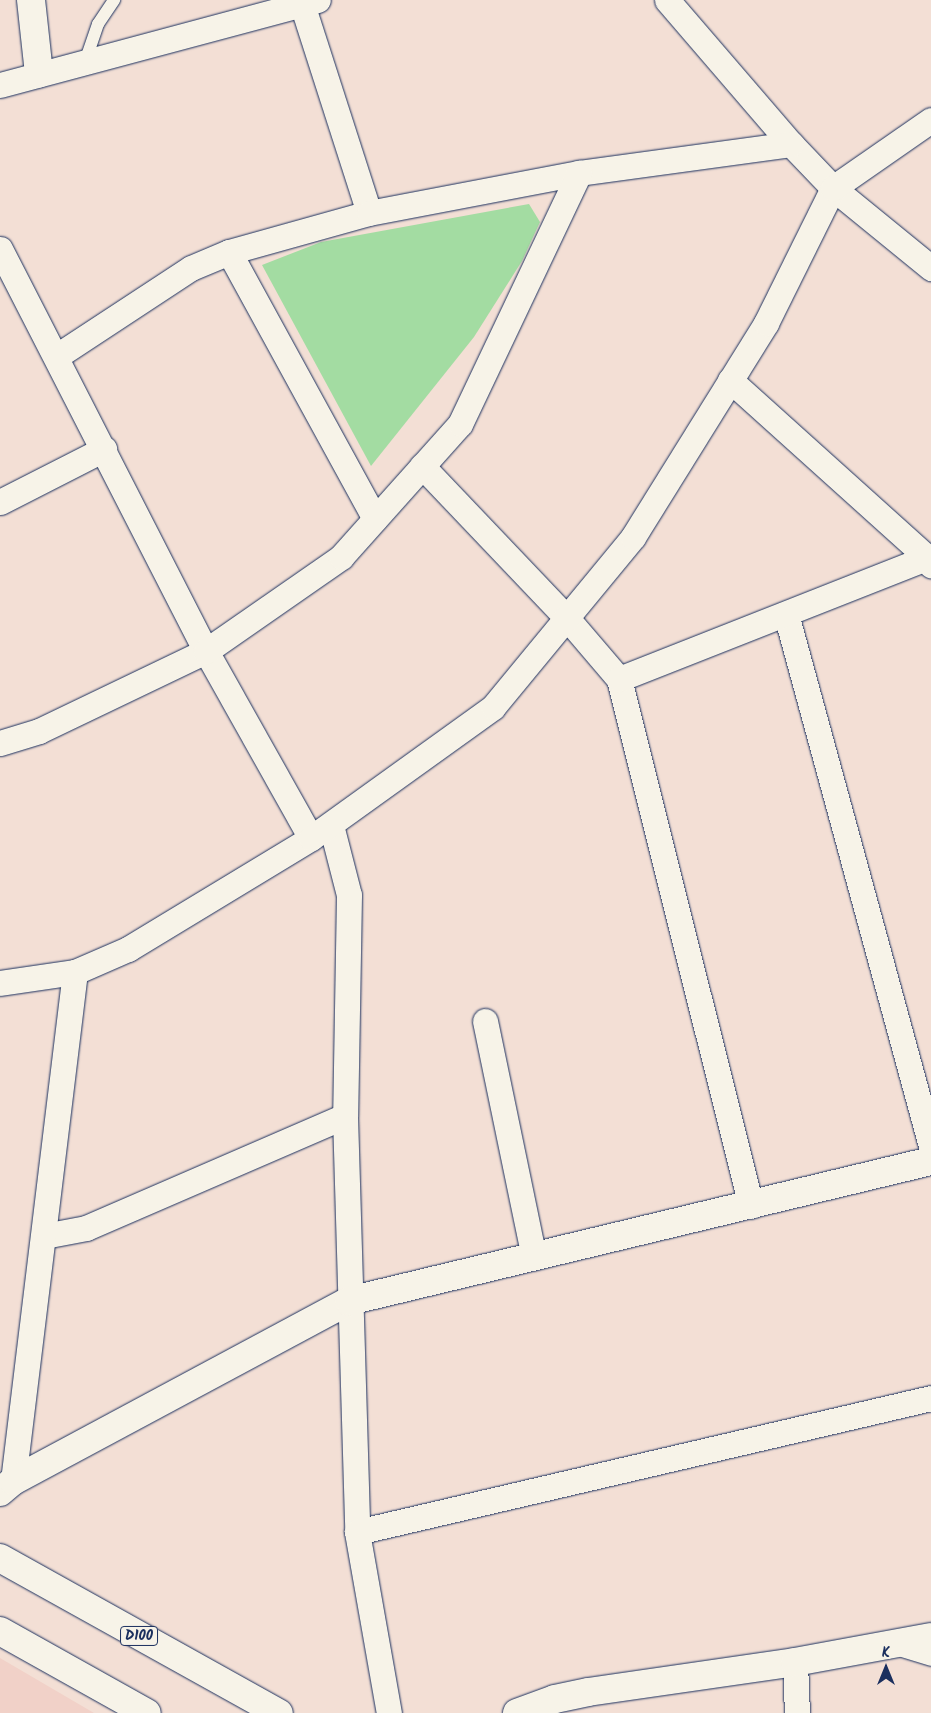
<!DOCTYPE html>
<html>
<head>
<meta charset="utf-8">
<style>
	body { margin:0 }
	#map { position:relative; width:931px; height:1713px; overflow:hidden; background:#f3dfd5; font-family:Kalam,sans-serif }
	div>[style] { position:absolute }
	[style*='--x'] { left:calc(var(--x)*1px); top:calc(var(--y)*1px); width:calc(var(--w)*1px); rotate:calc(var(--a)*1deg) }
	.built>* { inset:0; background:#f1d1c8 }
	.green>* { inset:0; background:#a3dca2 }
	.roads { filter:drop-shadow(0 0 1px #1b2f5e) drop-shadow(0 0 1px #1b2f5e) }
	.lane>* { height:12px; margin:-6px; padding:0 6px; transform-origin:6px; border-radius:6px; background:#f7f3e8 }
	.street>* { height:25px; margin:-12.5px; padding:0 12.5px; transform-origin:12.5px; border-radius:12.5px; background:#f7f3e8 }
	.secondary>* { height:28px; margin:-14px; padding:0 14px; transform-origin:14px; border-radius:14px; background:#f7f3e8 }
	.highway>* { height:28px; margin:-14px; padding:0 14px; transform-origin:14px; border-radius:14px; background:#f7f3e8 }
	span { translate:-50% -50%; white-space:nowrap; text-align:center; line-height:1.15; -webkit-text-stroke:4px #f7f3e8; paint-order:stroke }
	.shield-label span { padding:1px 4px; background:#f7f3e8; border:1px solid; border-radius:4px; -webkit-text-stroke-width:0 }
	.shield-label { font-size:14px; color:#1b2f5e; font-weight:700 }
	.north { position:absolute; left:861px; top:1643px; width:50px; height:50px; -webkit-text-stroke:4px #f7f3e8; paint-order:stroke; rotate:0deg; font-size:14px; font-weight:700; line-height:20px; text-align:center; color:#1b2f5e }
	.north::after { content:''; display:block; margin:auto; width:18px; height:22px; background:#1b2f5e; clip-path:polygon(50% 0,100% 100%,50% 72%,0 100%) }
</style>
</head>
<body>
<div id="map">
	<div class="built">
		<div style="clip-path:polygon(0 1658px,94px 1713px,0 1713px)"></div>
	</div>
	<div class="green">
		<div style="clip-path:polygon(529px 204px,540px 222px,522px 261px,474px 337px,371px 466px,262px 265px,321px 242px)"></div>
	</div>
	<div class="roads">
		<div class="lane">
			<div style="--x:85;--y:62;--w:40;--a:-71.1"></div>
			<div style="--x:98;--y:24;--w:29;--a:-56"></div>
		</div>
		<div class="street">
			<div style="--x:667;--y:0;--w:190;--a:49.3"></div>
			<div style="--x:791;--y:144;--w:61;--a:46.3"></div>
			<div style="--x:833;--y:188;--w:127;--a:39.2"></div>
			<div style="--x:302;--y:4;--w:219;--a:72.2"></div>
			<div style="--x:0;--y:85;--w:329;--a:-15"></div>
			<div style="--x:0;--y:249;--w:452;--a:62.9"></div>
			<div style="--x:206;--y:651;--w:214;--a:60.7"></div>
			<div style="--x:229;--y:252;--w:304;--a:61.3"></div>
			<div style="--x:57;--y:356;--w:160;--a:-33.3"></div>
			<div style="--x:191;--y:268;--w:41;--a:-22.8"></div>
			<div style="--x:229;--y:252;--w:145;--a:-15.6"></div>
			<div style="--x:369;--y:213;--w:214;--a:-10.8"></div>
			<div style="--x:579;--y:173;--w:214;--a:-7.8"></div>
			<div style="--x:730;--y:380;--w:266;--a:42"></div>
			<div style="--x:928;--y:558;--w:8;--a:67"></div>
			<div style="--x:422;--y:466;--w:209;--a:46.4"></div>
			<div style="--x:566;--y:617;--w:82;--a:49.5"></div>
			<div style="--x:619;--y:679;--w:543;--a:75.94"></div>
			<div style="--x:0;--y:502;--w:117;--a:-27"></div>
			<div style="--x:786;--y:614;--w:551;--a:74.75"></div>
			<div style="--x:619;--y:679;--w:335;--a:-21.5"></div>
			<div style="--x:0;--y:743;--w:41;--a:-17.1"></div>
			<div style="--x:39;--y:731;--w:185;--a:-25.6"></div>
			<div style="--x:206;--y:651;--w:165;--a:-34.8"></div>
			<div style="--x:341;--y:557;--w:178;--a:-48.2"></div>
			<div style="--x:460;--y:424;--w:278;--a:-64.6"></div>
			<div style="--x:331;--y:825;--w:72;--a:75.6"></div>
			<div style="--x:349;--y:895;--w:221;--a:91"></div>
			<div style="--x:345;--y:1116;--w:416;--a:88.3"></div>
			<div style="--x:357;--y:1532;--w:184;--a:80"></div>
			<div style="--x:0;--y:983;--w:76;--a:-8.3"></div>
			<div style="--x:485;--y:1021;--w:241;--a:78.3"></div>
			<div style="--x:44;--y:1236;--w:43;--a:-10.8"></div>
			<div style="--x:86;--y:1228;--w:282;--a:-23.4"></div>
			<div style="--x:13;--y:1481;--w:513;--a:-83.06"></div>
			<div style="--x:75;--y:972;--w:58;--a:-23.5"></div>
			<div style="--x:128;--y:949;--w:214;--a:-31.2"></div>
			<div style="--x:311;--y:838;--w:224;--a:-35.7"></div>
			<div style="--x:493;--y:707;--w:220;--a:-50.5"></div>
			<div style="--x:633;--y:537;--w:252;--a:-58.1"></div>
			<div style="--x:766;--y:323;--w:151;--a:-63.6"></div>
			<div style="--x:833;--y:188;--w:119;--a:-34.8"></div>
			<div style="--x:357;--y:1532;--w:589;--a:-13.14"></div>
			<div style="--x:899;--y:1643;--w:34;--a:17"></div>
			<div style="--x:795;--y:1662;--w:51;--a:87.8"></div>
		</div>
		<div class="secondary">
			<div style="--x:31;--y:0;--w:74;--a:83.8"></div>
			<div style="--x:0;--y:1492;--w:17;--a:-40"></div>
			<div style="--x:13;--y:1481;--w:381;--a:-28.2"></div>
			<div style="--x:349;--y:1301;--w:599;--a:-13.53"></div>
			<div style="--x:517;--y:1713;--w:40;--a:-20.2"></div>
			<div style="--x:555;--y:1699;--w:34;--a:-12"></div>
			<div style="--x:588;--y:1692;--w:209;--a:-8.2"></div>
			<div style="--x:795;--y:1662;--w:138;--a:-10.4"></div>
		</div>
		<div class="highway">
			<div style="--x:0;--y:1558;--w:319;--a:29.1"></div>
			<div style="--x:0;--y:1631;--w:168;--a:29.2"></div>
		</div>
	</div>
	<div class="shield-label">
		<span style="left:139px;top:1636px">D100</span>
	</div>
	<div class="north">K</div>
</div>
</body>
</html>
